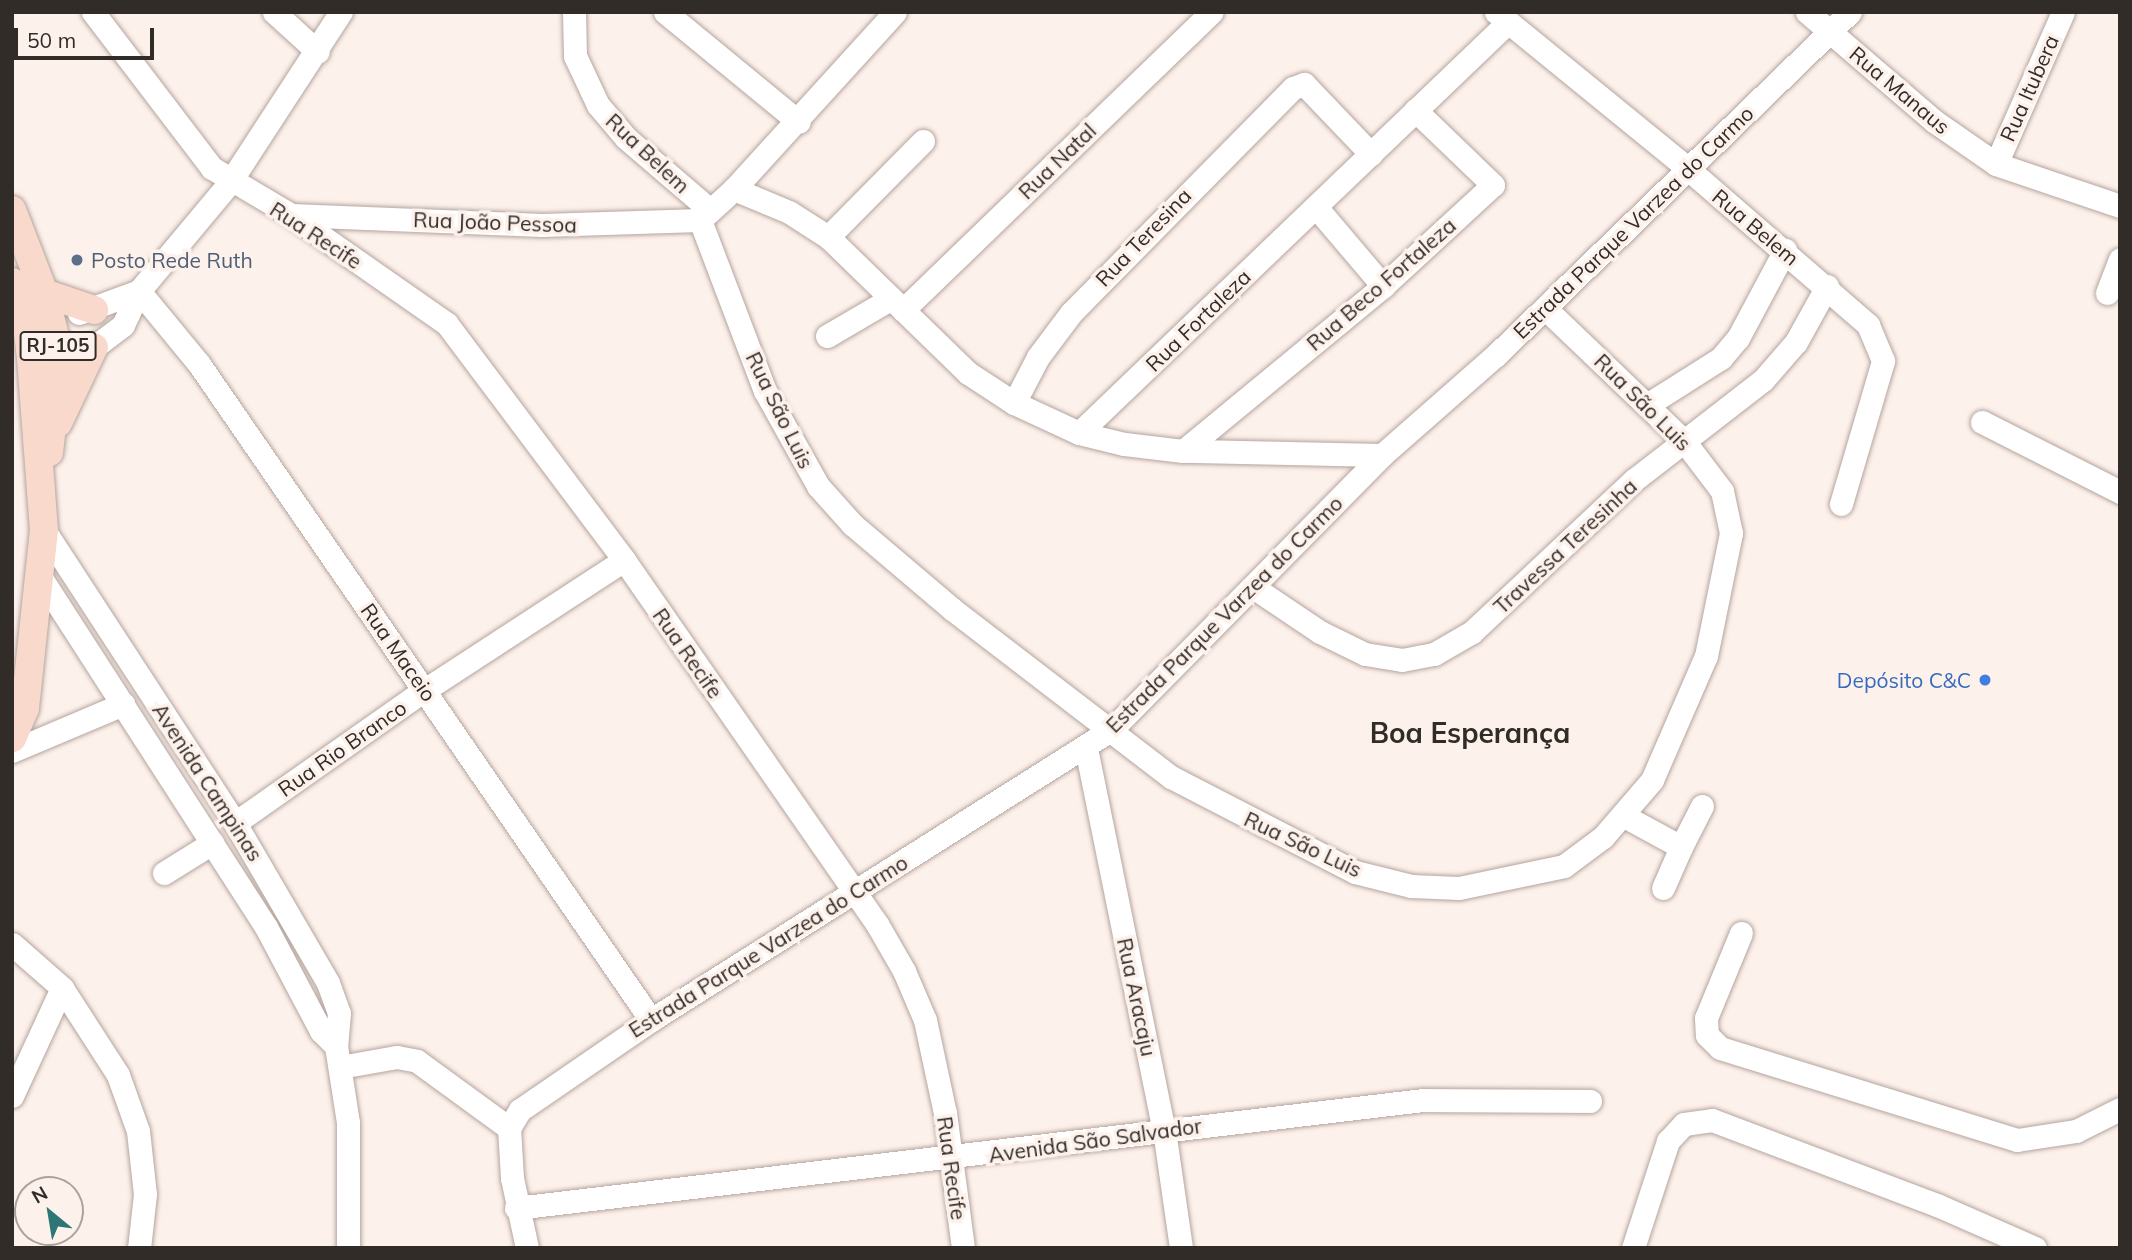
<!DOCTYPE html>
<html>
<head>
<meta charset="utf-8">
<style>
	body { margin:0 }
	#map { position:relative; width:2132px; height:1260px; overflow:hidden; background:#fdf1eb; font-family:Mulish,sans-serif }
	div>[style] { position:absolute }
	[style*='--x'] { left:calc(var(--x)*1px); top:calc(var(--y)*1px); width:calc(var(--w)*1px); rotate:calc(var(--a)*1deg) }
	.roads { filter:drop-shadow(0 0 2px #b4a59e) drop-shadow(0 0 2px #b4a59e) }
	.minor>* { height:23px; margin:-11.5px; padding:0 11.5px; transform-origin:11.5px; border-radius:11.5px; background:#fff }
	.major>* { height:28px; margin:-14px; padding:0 14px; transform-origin:14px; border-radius:14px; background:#fad9cd }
	.dots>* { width:19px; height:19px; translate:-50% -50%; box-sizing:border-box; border:4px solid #fdf1eb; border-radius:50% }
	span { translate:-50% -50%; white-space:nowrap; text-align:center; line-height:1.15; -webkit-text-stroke:7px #fdf1eb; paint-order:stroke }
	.shield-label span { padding:2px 5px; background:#fdf1eb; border:2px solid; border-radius:5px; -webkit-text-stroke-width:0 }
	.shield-label { font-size:19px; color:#322c29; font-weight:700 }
	.street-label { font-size:21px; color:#322c29 }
	.service-label { font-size:21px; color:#4e5e75 }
	.left { translate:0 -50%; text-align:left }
	.shop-label { font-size:21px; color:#366cbe }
	.right { translate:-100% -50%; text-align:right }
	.district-label { font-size:28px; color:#322c29; font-weight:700 }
	.frame { position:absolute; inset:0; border:14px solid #322c29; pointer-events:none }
	.north { position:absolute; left:14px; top:1176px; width:70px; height:70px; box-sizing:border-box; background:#fdf1eb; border:2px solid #aca29d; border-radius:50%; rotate:330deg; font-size:19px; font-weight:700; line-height:28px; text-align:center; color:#322c29 }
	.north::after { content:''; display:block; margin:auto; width:24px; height:32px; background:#2c7675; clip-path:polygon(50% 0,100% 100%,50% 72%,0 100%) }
	.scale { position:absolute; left:14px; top:28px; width:140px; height:32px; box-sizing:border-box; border:4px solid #322c29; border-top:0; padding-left:9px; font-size:21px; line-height:24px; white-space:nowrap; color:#322c29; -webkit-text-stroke:5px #fdf1eb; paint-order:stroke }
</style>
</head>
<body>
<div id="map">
	<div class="roads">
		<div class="minor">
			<div style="--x:93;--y:12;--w:196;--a:52.7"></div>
			<div style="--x:212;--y:168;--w:92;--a:30.7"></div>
			<div style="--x:291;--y:215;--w:190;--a:34.9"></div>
			<div style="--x:447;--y:324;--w:295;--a:53.1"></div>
			<div style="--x:624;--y:560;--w:443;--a:55.2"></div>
			<div style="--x:877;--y:924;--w:54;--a:60.1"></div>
			<div style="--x:904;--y:971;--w:53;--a:66.8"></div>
			<div style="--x:925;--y:1020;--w:95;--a:77.9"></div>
			<div style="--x:945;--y:1113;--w:136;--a:82.4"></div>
			<div style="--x:274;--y:12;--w:59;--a:42.3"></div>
			<div style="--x:574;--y:12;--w:44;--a:88.7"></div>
			<div style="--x:575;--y:56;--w:54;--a:64.9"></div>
			<div style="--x:598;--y:105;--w:43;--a:49.7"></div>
			<div style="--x:626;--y:138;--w:111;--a:40.6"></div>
			<div style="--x:665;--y:12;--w:173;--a:39.4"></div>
			<div style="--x:1496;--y:12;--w:247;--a:39.2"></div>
			<div style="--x:1687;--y:168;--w:240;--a:40.9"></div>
			<div style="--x:1868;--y:325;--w:39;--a:67"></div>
			<div style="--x:1883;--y:361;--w:149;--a:106.4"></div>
			<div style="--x:1807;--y:12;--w:167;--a:40.6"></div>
			<div style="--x:1934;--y:121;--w:75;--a:34.7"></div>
			<div style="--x:1996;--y:164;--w:131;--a:18.7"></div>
			<div style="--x:1996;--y:164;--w:166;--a:-66.2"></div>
			<div style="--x:734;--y:189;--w:239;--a:-47.7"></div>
			<div style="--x:1316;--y:207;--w:104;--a:49.7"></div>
			<div style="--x:291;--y:215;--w:251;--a:2.3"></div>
			<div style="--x:542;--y:225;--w:158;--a:-1.8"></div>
			<div style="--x:828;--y:237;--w:135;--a:-45.3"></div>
			<div style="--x:139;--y:291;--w:94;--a:50.6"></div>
			<div style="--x:199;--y:364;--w:797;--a:55.43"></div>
			<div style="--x:2107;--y:293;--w:36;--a:-69"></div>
			<div style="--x:903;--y:310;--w:429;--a:-44"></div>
			<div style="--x:79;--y:313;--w:64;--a:-20.1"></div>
			<div style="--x:827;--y:336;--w:73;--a:-30.4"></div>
			<div style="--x:31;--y:358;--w:29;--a:-4"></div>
			<div style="--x:60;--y:356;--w:35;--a:-15"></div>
			<div style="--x:94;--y:347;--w:36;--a:-37"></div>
			<div style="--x:123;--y:325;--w:38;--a:-65"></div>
			<div style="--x:139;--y:291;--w:142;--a:-50.1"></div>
			<div style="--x:230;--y:182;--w:203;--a:-56.9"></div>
			<div style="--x:1014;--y:403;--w:52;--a:-62.4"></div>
			<div style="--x:1038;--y:357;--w:55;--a:-53.1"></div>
			<div style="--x:1071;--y:313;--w:316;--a:-45.4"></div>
			<div style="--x:1293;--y:88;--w:12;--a:-20"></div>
			<div style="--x:1304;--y:84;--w:97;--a:46.3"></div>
			<div style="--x:1647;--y:405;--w:88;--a:-32.4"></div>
			<div style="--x:1721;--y:358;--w:26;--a:-50"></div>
			<div style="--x:1738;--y:338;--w:100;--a:-61.9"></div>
			<div style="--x:1982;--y:422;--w:155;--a:26.9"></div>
			<div style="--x:1079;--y:433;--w:594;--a:-43.77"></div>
			<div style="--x:1183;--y:451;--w:259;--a:-39.5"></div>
			<div style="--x:1383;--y:286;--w:149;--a:-42.6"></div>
			<div style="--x:1493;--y:185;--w:108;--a:-136.1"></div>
			<div style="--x:1382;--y:455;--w:199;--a:-178.8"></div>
			<div style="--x:1183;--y:451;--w:59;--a:-173.2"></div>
			<div style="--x:1124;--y:444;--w:46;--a:-166.3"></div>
			<div style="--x:1079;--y:433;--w:72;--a:-155.2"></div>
			<div style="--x:1014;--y:403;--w:55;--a:-146.9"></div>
			<div style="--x:968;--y:373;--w:195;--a:-135.8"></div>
			<div style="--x:828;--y:237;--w:46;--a:-147.3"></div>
			<div style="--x:789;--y:212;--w:60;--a:-157.3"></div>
			<div style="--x:734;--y:189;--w:46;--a:137.6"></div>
			<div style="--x:700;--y:220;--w:183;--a:69.2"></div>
			<div style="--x:765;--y:391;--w:109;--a:60.8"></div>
			<div style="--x:818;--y:486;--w:52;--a:48.1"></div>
			<div style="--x:853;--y:525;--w:130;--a:40.3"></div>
			<div style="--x:952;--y:609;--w:276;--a:37.5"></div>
			<div style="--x:1171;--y:777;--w:207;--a:27.3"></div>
			<div style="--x:1355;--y:872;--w:58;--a:14"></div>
			<div style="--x:1411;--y:886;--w:48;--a:2.4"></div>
			<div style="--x:1459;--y:888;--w:107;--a:-11.8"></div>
			<div style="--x:1564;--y:866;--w:49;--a:-36.6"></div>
			<div style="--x:1603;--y:837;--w:75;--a:-49.3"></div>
			<div style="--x:1652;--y:780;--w:135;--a:-66.5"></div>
			<div style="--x:1706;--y:656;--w:126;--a:-78.5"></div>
			<div style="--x:1731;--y:533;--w:43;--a:-102.1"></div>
			<div style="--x:1722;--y:491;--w:63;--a:-127.2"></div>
			<div style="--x:1684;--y:441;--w:192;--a:-136.3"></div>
			<div style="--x:44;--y:530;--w:350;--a:56.9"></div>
			<div style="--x:235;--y:823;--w:185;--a:59.8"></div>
			<div style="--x:328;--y:983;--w:32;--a:70"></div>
			<div style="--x:339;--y:1013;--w:33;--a:95"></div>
			<div style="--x:336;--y:1046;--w:78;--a:81.1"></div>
			<div style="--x:348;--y:1123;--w:125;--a:90"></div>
			<div style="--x:41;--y:578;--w:415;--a:57.2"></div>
			<div style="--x:266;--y:927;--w:118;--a:62.1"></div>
			<div style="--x:321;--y:1031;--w:21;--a:45"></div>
			<div style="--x:1253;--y:587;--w:81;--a:33.9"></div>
			<div style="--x:1320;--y:632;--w:50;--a:26.1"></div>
			<div style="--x:1365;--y:654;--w:37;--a:9"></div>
			<div style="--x:1402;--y:660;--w:33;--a:-11"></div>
			<div style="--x:1434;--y:654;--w:44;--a:-30.1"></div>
			<div style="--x:1472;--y:632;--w:222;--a:-43.2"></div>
			<div style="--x:1634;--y:480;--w:163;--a:-37.8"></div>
			<div style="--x:1763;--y:380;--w:50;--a:-49"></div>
			<div style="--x:1796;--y:342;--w:64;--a:-61"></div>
			<div style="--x:1086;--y:748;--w:390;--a:78.5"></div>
			<div style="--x:1164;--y:1130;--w:119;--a:81.8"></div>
			<div style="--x:12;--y:751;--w:121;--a:-22.9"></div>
			<div style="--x:1624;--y:816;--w:65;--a:28.5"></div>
			<div style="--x:1681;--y:847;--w:46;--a:-62.9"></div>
			<div style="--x:235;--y:823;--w:233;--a:-35.1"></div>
			<div style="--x:426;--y:689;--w:236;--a:-33.1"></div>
			<div style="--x:164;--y:873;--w:57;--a:-32"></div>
			<div style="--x:1663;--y:888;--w:45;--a:-66.3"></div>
			<div style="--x:1741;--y:933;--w:92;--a:112.4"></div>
			<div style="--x:1706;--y:1018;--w:17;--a:87"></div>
			<div style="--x:1707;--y:1035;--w:18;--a:45"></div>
			<div style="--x:1720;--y:1048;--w:311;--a:17.2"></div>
			<div style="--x:2017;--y:1140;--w:60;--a:-8.7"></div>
			<div style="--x:2076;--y:1131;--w:49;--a:-26.6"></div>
			<div style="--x:12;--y:944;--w:67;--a:41.3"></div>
			<div style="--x:62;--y:988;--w:103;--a:57.2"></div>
			<div style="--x:118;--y:1075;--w:59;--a:70.3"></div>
			<div style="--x:138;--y:1131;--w:63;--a:83.7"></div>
			<div style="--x:145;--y:1194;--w:54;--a:96.3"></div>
			<div style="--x:340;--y:1067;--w:58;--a:-10"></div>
			<div style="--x:397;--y:1057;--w:20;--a:11"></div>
			<div style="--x:417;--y:1061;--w:114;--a:36.1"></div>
			<div style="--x:12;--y:1096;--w:119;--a:-65.2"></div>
			<div style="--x:516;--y:1208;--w:913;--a:-6.79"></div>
			<div style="--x:1423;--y:1100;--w:167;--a:0.3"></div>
			<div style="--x:527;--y:1248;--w:72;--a:-102.1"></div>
			<div style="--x:512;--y:1178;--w:50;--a:-93.4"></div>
			<div style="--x:509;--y:1128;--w:21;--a:-59"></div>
			<div style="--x:520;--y:1110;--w:159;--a:-34.5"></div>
			<div style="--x:651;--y:1020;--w:545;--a:-32.26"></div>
			<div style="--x:1112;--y:729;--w:385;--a:-45.4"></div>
			<div style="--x:1382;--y:455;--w:152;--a:-41.3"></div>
			<div style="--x:1496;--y:355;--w:493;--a:-44.1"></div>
			<div style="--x:1633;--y:1248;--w:113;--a:-71.9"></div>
			<div style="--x:1668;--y:1141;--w:23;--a:-47"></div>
			<div style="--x:1684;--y:1124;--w:28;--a:-8"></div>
			<div style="--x:1712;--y:1120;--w:241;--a:20.7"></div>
			<div style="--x:1937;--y:1205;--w:107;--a:23.7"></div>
		</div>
		<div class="major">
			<div style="--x:12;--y:210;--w:89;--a:68.9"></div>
			<div style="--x:44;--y:293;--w:65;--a:75.7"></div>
			<div style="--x:60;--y:356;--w:97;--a:96.5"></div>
			<div style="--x:12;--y:282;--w:38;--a:68"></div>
			<div style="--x:26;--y:317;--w:41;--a:83"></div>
			<div style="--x:31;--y:358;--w:172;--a:85.7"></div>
			<div style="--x:44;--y:530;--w:179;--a:96.1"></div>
			<div style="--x:25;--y:708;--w:33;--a:113"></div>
			<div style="--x:44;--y:293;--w:53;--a:18.8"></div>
			<div style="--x:58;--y:423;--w:84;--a:-64.7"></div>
		</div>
	</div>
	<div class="dots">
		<div style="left:77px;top:260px;background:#5c6f8a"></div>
		<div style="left:1985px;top:680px;background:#3f7fe0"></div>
	</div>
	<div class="shield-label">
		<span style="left:58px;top:346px">RJ-105</span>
	</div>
	<div class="street-label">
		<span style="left:2029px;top:88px;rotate:-66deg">Rua Itubera</span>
		<span style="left:1900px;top:90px;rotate:40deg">Rua Manaus</span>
		<span style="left:648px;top:153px;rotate:43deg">Rua Belem</span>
		<span style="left:1057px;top:161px;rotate:-44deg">Rua Natal</span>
		<span style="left:495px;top:222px;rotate:2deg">Rua João Pessoa</span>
		<span style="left:1633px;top:222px;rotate:-44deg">Estrada Parque Varzea do Carmo</span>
		<span style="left:1756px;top:227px;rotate:40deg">Rua Belem</span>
		<span style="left:316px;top:235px;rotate:33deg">Rua Recife</span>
		<span style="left:1143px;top:237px;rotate:-46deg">Rua Teresina</span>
		<span style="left:1381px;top:284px;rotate:-41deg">Rua Beco Fortaleza</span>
		<span style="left:1198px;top:320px;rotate:-44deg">Rua Fortaleza</span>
		<span style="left:1643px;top:402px;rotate:45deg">Rua São Luis</span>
		<span style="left:780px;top:410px;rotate:64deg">Rua São Luis</span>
		<span style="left:1565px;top:546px;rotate:-43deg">Travessa Teresinha</span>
		<span style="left:1224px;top:614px;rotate:-45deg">Estrada Parque Varzea do Carmo</span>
		<span style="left:399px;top:652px;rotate:55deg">Rua Maceio</span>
		<span style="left:688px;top:653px;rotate:55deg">Rua Recife</span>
		<span style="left:342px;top:748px;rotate:-35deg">Rua Rio Branco</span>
		<span style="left:208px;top:782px;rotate:57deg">Avenida Campinas</span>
		<span style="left:1303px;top:844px;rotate:25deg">Rua São Luis</span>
		<span style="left:768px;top:946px;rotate:-32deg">Estrada Parque Varzea do Carmo</span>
		<span style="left:1137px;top:997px;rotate:78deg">Rua Aracaju</span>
		<span style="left:1095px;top:1140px;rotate:-8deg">Avenida São Salvador</span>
		<span style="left:952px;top:1168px;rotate:82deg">Rua Recife</span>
	</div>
	<div class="service-label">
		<span class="left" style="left:91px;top:260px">Posto Rede Ruth</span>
	</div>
	<div class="shop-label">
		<span class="right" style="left:1971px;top:680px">Depósito C&amp;C</span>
	</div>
	<div class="district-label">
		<span style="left:1470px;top:733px">Boa Esperança</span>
	</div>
	<div class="frame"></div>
	<div class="north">N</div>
	<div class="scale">50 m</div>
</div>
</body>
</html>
